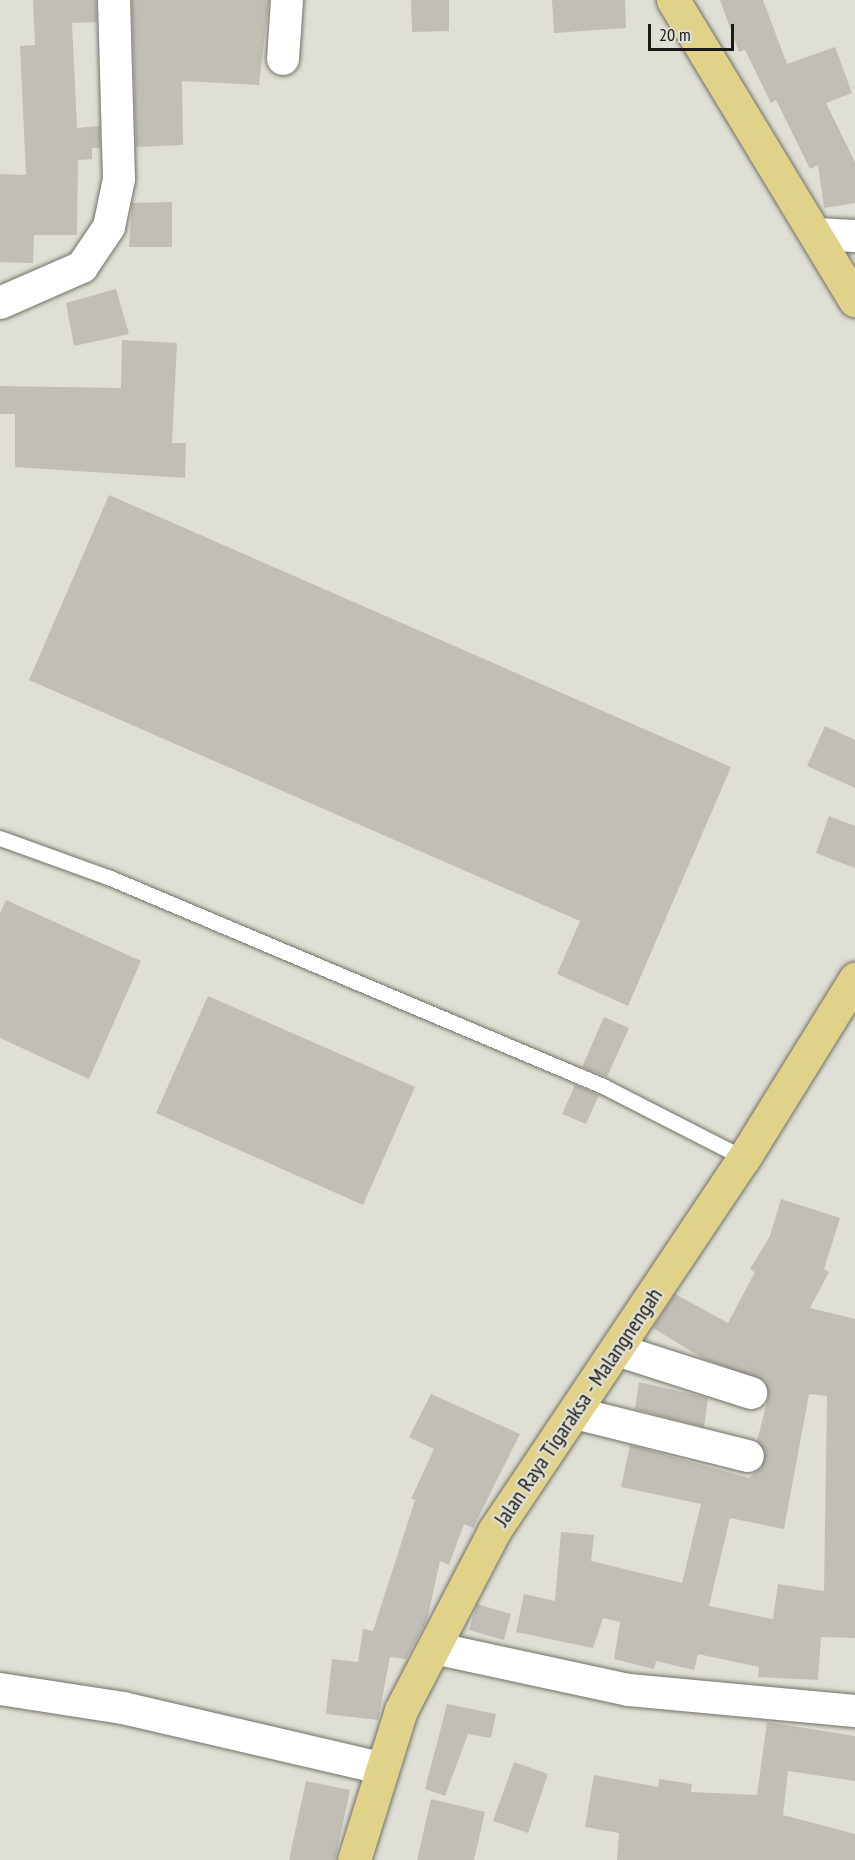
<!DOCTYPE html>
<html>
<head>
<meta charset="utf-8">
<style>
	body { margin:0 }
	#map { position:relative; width:855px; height:1860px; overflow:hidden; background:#e0dfd5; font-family:"PT Sans Narrow",sans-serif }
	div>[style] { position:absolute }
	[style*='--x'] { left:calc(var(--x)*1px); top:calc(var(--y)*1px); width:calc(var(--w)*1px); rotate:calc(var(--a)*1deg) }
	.building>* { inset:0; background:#c0beb5 }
	.roads { filter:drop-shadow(0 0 2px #717068) drop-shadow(0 0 2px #717068) }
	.service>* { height:15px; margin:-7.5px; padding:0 7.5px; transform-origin:7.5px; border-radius:7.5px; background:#fff }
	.minor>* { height:32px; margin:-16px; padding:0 16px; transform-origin:16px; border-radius:16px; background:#fff }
	.primary>* { height:33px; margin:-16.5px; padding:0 16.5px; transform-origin:16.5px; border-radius:16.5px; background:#e0d288 }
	span { translate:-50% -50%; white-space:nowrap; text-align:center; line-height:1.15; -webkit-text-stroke:4.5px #e0dfd5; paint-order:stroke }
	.street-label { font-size:22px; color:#1a1a16 }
	.scale { position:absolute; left:648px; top:24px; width:86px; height:27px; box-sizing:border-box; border:3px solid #1a1a16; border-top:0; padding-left:8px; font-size:18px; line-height:21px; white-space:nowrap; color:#1a1a16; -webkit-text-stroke:4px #e0dfd5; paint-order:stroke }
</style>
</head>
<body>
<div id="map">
	<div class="building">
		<div style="clip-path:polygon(33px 0,96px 0,97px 22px,72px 23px,77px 128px,100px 126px,100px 148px,92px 148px,92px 159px,78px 160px,77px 235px,34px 235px,33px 263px,0 262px,0 174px,26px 175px,20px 46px,35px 45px)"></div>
		<div style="clip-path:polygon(132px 0,269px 0,259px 85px,182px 81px,183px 145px,136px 147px)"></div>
		<div style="clip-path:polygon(411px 0,449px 0,449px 31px,412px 32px)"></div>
		<div style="clip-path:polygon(552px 0,625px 0,626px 28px,554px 33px)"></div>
		<div style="clip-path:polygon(720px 0,763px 0,787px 64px,835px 47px,852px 93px,826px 103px,855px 162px,855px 203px,824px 208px,818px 165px,810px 169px,776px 100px,771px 103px,745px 50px,739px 52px)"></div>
		<div style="clip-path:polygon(172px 202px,172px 247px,129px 247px,132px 203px)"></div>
		<div style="clip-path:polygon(116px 289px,129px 334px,74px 346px,66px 303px)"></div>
		<div style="clip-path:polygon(122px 340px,177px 343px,172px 443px,186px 443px,185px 478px,15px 467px,15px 414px,0 414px,0 386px,121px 388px)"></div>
		<div style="clip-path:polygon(109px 495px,731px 767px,628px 1006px,557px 974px,580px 921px,29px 680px)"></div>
		<div style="clip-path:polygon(825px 726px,855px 740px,855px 788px,807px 766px)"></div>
		<div style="clip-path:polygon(829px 816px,855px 826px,855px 868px,816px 853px)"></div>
		<div style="clip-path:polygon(6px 900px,141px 961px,89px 1079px,0 1038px,0 913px)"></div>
		<div style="clip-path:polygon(208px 996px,415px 1087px,363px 1205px,156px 1113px)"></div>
		<div style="clip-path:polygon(604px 1017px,629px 1028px,607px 1077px,582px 1067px)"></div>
		<div style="clip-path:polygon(575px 1085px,599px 1095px,586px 1124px,562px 1114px)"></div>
		<div style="clip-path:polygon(evenodd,781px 1199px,840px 1218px,824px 1269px,829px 1272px,810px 1308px,855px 1319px,855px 1638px,821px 1637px,818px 1680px,758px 1677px,759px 1667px,698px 1654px,694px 1670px,656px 1661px,654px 1669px,614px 1659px,620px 1622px,603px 1618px,593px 1648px,516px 1632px,524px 1594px,555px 1601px,561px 1532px,594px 1535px,591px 1561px,682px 1583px,701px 1504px,621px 1487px,630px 1445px,749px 1478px,761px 1468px,765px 1452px,757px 1441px,768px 1398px,765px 1381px,704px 1359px,653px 1328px,675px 1294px,728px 1323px,755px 1272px,750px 1269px,770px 1236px,781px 1199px,809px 1394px,827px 1396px,824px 1591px,778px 1584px,773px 1619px,709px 1606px,730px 1518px,784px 1529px,809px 1394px)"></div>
		<div style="clip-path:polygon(639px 1382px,708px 1398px,704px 1427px,635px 1409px)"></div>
		<div style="clip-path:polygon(431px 1394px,520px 1434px,473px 1528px,464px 1524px,449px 1565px,440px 1561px,427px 1620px,406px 1659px,390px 1657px,378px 1720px,326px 1714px,332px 1659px,358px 1662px,363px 1629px,373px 1631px,415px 1500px,411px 1499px,434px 1449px,409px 1437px)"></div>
		<div style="clip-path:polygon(477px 1604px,511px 1614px,504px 1640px,469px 1630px)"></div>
		<div style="clip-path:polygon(447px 1704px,496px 1714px,491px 1738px,468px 1734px,445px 1796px,425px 1789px)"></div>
		<div style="clip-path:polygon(767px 1722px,855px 1736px,855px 1781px,788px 1771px,783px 1815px,855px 1834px,855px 1860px,617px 1860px,619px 1833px,585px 1827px,594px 1775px,658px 1787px,659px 1779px,692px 1784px,691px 1792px,757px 1795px)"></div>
		<div style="clip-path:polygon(514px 1762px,548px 1774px,528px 1833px,493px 1821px)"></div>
		<div style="clip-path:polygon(306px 1781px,350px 1790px,335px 1860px,289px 1860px)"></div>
		<div style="clip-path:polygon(431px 1799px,485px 1812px,474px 1860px,417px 1860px)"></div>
	</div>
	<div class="roads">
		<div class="service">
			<div style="--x:0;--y:838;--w:115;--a:19.9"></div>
			<div style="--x:108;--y:877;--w:537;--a:22.89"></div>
			<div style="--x:603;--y:1086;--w:158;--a:27.1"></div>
		</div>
		<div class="minor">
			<div style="--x:283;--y:59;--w:59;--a:-86.1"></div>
			<div style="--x:815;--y:234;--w:40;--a:2.9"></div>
			<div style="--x:0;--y:303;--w:90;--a:-23.7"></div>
			<div style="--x:82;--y:267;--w:48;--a:-56"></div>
			<div style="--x:109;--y:227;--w:49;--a:-78.2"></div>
			<div style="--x:119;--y:179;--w:179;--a:-91.6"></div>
			<div style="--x:617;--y:1350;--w:141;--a:17.8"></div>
			<div style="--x:575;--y:1413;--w:178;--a:14"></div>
			<div style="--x:434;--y:1648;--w:199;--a:12.2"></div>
			<div style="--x:629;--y:1690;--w:227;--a:5.3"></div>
			<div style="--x:0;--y:1689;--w:124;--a:8.8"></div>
			<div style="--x:123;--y:1708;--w:264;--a:13.1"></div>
		</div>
		<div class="primary">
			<div style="--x:673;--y:0;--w:351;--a:58.8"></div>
			<div style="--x:354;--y:1860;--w:157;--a:-72.6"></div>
			<div style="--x:401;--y:1710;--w:202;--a:-62.5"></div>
			<div style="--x:494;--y:1531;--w:449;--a:-56.2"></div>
			<div style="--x:744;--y:1158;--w:211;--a:-58.2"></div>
		</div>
	</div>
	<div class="street-label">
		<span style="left:578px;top:1407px;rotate:-56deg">Jalan Raya Tigaraksa - Malangnengah</span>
	</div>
	<div class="scale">20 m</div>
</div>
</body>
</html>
